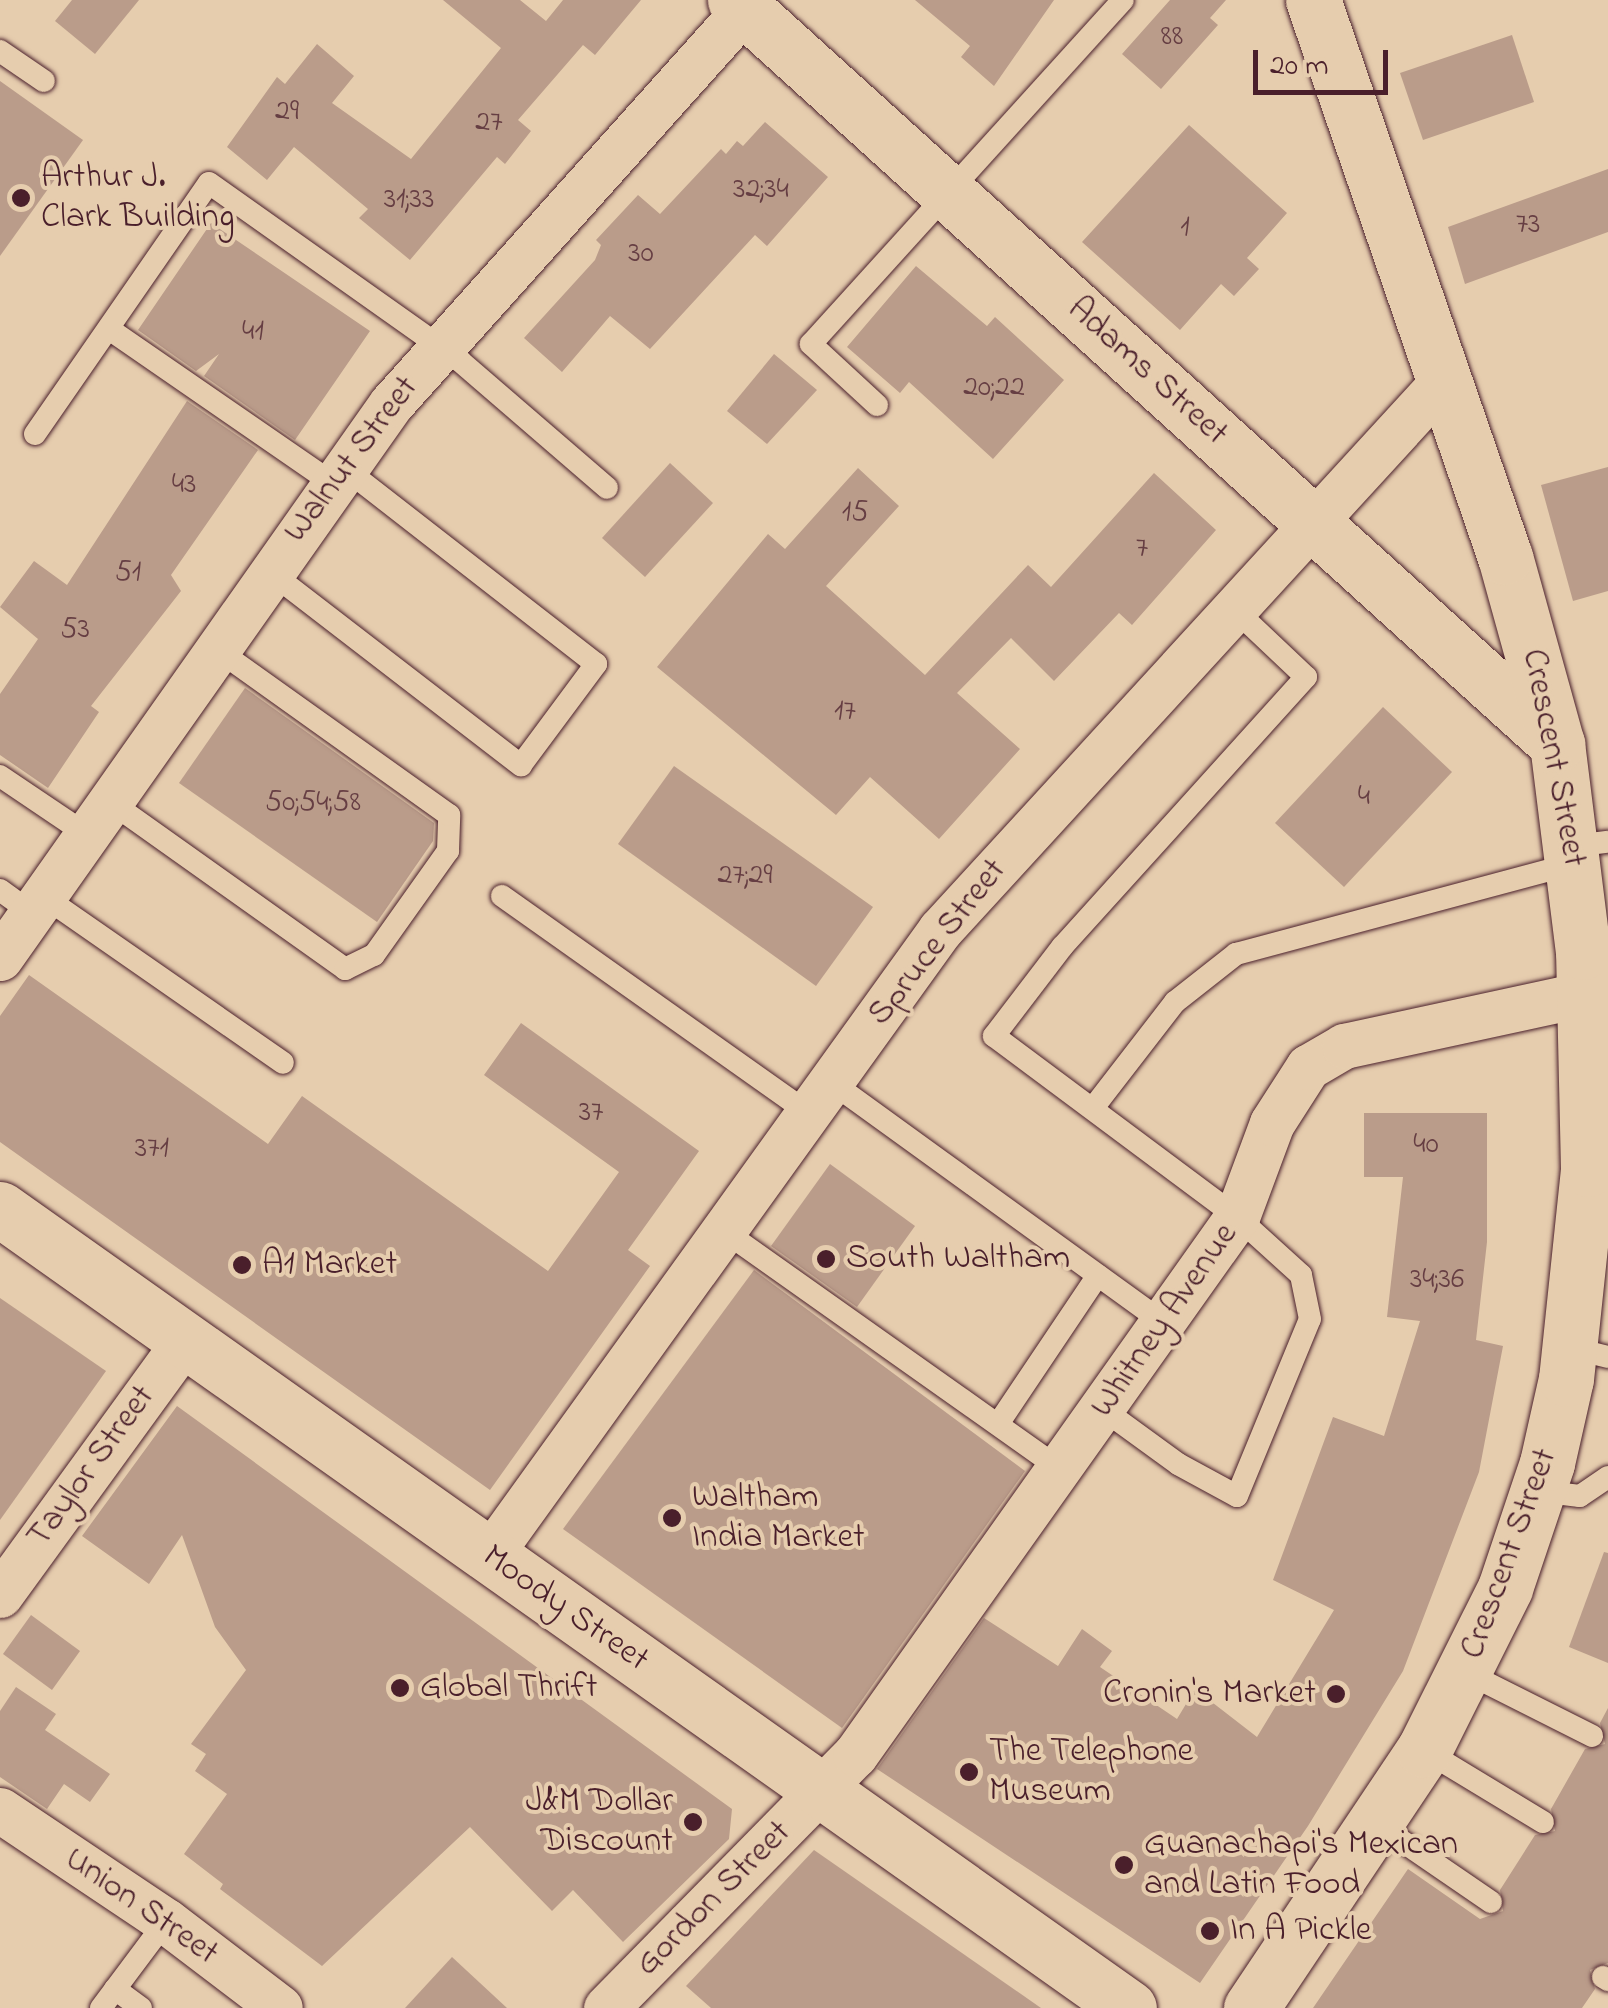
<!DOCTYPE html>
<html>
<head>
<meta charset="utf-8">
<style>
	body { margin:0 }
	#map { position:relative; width:1608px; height:2008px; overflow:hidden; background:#e6cdae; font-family:"Indie Flower",sans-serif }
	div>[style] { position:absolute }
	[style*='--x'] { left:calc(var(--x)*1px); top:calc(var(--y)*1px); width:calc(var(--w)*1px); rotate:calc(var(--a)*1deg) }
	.building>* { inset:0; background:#ba9c8a }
	.roads { filter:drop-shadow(0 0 2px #4a1f2b) drop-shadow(0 0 2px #4a1f2b) }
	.service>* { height:22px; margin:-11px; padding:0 11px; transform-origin:11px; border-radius:11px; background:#e6cdae }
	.minor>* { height:45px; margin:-22.5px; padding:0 22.5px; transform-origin:22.5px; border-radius:22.5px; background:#e6cdae }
	.tertiary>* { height:55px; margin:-27.5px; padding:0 27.5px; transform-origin:27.5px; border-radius:27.5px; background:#e6cdae }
	.primary>* { height:55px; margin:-27.5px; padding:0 27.5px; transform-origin:27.5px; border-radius:27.5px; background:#e6cdae }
	.dots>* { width:28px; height:28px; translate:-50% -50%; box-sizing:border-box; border:5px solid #e6cdae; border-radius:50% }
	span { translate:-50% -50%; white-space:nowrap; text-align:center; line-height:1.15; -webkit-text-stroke:8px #e6cdae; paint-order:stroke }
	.number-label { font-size:30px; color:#663e43 }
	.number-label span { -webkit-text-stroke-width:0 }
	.poi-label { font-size:35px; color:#4a1f2b }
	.left { translate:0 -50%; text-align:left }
	.right { translate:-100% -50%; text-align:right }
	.street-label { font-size:35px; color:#4a1f2b }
	.scale { position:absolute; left:1253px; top:50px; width:135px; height:45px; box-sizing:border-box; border:5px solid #4a1f2b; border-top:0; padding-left:12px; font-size:30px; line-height:35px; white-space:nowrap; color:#4a1f2b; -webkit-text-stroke:8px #e6cdae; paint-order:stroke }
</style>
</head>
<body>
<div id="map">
	<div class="building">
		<div style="clip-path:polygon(72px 0,139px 0,95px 54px,55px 21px)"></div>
		<div style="clip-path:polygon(443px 0,520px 0,546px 21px,563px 0,641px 0,595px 55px,583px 45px,518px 120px,531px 131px,505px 164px,497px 157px,410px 260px,359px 218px,368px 209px,294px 147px,267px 180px,227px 147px,277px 77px,285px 84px,317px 44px,354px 76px,332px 103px,411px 159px,501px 48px)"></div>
		<div style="clip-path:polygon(915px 0,1054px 0,994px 86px,961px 57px,970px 46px)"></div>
		<div style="clip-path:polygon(1170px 0,1226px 0,1210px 18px,1218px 25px,1161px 89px,1122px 54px)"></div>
		<div style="clip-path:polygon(1512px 35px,1534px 102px,1423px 140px,1400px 73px)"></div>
		<div style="clip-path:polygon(0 81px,83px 140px,0 256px)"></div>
		<div style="clip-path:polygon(765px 122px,828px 177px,767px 246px,755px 235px,650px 349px,610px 316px,562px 372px,524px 338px,595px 260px,601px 245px,596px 240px,638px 195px,660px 214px,721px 149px,726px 154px,737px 141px,743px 146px)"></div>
		<div style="clip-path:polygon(1189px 125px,1287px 213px,1247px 258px,1259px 269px,1234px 296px,1221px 284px,1180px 330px,1082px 242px)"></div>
		<div style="clip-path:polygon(1608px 169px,1608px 232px,1465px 284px,1448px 227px)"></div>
		<div style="clip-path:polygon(211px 223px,370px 331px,295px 440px,204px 376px,219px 354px,196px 371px,138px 330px)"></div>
		<div style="clip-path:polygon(916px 266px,987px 326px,995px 317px,1064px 380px,993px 459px,909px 382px,900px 393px,847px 347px)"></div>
		<div style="clip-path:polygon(774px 354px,817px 390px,767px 444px,727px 411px)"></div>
		<div style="clip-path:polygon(187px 401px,258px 450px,171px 575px,181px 591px,91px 706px,99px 712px,48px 788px,0 755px,0 694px,38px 639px,0 607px,34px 561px,67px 585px)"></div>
		<div style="clip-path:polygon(670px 463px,713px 503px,645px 577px,602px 538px)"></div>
		<div style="clip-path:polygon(1608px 467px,1608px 591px,1573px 601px,1541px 485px)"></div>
		<div style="clip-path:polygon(858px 468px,899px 506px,826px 586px,925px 675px,1028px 565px,1051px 587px,1154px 473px,1216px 530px,1132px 625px,1119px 613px,1054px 681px,1011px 638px,957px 693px,1020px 749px,939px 839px,870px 777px,836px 815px,657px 667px,768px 534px,785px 549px)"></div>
		<div style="clip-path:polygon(245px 688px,434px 823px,433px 841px,377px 922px,179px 783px)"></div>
		<div style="clip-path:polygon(1383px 707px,1452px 772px,1344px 887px,1275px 823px)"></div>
		<div style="clip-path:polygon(674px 766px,873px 907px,816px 986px,618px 844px)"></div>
		<div style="clip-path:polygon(29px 975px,268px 1144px,302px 1096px,548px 1271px,619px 1172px,484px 1075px,521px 1023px,699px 1151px,628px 1250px,650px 1266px,490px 1490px,0 1142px,0 1016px)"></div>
		<div style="clip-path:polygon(1364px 1113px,1487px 1113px,1487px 1242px,1476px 1340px,1503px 1346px,1479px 1472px,1403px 1671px,1308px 1826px,1200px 1983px,877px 1769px,984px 1618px,1058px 1666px,1082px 1629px,1112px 1651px,1100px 1667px,1177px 1719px,1195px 1689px,1257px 1737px,1334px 1610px,1273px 1580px,1333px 1417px,1384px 1436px,1420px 1321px,1387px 1317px,1403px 1177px,1364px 1177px)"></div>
		<div style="clip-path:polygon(830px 1164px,915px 1226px,857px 1307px,771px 1246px)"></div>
		<div style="clip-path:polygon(754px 1270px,1025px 1471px,842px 1728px,563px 1529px)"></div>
		<div style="clip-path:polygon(0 1298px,106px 1371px,0 1520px)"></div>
		<div style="clip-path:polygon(177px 1406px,732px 1809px,729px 1839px,623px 1942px,573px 1890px,552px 1911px,470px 1827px,322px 1966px,220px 1889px,223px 1884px,184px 1854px,227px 1794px,195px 1771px,206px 1754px,191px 1744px,246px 1670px,215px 1627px,182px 1535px,149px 1584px,82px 1536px)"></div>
		<div style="clip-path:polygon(1604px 1552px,1608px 1553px,1608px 1663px,1569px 1647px)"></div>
		<div style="clip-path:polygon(31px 1615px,80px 1651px,52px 1690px,3px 1654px)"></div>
		<div style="clip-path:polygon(16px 1687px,56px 1714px,45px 1730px,110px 1774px,90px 1802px,64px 1784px,47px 1809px,0 1777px,0 1711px)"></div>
		<div style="clip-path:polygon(1608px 1708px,1608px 1963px,1590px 1970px,1595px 1989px,1582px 2008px,1313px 2008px,1408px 1869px,1480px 1919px,1503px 1911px,1500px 1890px,1535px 1835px,1555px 1831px,1551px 1809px,1585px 1749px,1605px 1744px,1600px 1723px)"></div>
		<div style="clip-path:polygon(814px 1850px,1041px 2008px,711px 2008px,686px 1986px)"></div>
		<div style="clip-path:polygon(452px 1957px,507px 2008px,405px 2008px)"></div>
	</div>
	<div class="roads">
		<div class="service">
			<div style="--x:0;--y:51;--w:53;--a:34.3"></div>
			<div style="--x:109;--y:329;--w:271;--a:34.6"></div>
			<div style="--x:877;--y:405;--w:90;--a:-137.3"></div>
			<div style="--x:811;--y:344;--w:464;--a:-47.8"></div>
			<div style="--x:35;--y:434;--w:305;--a:-55.3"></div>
			<div style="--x:209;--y:183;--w:308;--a:35.3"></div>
			<div style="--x:460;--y:361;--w:194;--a:40.8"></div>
			<div style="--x:270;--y:572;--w:317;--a:37.6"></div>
			<div style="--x:521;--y:765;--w:126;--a:-53.4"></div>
			<div style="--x:596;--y:664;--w:321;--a:-142.1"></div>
			<div style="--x:0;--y:776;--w:104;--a:34"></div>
			<div style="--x:109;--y:801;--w:290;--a:35.4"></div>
			<div style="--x:345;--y:969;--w:32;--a:-26"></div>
			<div style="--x:374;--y:955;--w:128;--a:-54.6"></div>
			<div style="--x:448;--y:851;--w:36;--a:-88"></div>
			<div style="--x:449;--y:815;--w:286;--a:-144.5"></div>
			<div style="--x:1573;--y:846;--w:35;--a:-7"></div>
			<div style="--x:0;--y:890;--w:39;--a:36"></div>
			<div style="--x:43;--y:896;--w:292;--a:34.8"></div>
			<div style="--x:502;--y:896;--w:376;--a:35.3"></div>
			<div style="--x:831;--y:1082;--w:411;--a:35.9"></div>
			<div style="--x:1093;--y:1108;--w:134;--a:-52.3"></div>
			<div style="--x:1175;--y:1002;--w:78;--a:-38.2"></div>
			<div style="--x:1236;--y:954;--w:349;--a:-15"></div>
			<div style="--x:724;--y:1231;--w:414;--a:35.3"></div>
			<div style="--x:1572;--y:1348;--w:37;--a:14"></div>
			<div style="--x:1104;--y:1410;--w:92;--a:36.1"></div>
			<div style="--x:1178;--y:1464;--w:67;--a:28.5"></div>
			<div style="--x:1237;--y:1496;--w:191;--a:-67.6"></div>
			<div style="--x:1310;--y:1319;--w:45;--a:-101.6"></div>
			<div style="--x:1301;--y:1275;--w:86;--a:-137.8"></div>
			<div style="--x:1237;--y:1217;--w:303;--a:-143.3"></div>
			<div style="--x:994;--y:1036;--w:112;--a:-52.6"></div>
			<div style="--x:1062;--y:947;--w:364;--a:-47.9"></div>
			<div style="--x:1306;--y:677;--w:99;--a:-136.6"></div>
			<div style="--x:998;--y:1424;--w:179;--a:-56.1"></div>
			<div style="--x:1539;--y:1491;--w:41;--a:7"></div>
			<div style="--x:1580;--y:1496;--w:34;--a:-34"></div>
			<div style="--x:1467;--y:1673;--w:140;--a:26.7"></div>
			<div style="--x:1424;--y:1750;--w:139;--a:31.2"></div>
			<div style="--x:1377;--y:1824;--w:138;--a:34.4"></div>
			<div style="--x:1603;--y:1977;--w:6;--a:31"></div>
			<div style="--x:115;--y:1989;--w:32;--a:36"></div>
			<div style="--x:101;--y:2008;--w:109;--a:-53.2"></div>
		</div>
		<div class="minor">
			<div style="--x:0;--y:958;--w:678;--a:-54.79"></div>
			<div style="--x:391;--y:404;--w:542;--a:-48.14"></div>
			<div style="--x:489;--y:1556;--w:772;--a:-54.23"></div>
			<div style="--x:940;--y:930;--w:749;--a:-47.49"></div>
			<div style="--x:0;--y:1595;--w:315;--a:-54"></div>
			<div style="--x:0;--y:1810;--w:200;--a:33.8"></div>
			<div style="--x:166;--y:1921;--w:143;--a:37.3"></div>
			<div style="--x:606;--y:2008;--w:355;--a:-45.5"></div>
			<div style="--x:855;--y:1755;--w:660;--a:-54.62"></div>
			<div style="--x:1237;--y:1217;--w:100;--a:-69.6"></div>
			<div style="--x:1272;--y:1123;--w:67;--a:-57.3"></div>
			<div style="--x:1308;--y:1067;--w:42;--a:-30.3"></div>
			<div style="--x:1344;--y:1046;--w:247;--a:-12.2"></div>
		</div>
		<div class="tertiary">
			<div style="--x:735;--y:0;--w:1109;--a:42.15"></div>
			<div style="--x:1251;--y:2008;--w:311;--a:-56.2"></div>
			<div style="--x:1424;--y:1750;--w:181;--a:-63.4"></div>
			<div style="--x:1505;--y:1588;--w:132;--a:-71.4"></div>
			<div style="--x:1547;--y:1463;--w:86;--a:-77.3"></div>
			<div style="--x:1566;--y:1379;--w:211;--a:-84"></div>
			<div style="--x:1588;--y:1169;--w:217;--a:-91.3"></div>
			<div style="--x:1583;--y:952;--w:210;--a:-97.1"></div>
			<div style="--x:1557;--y:744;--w:194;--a:-105.5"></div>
			<div style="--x:1505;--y:557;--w:589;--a:-109.02"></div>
		</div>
		<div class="primary">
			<div style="--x:0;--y:1209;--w:1383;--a:35.29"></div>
		</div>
	</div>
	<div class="dots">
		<div style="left:21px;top:198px;background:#4a1f2b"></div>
		<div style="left:826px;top:1259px;background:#4a1f2b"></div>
		<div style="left:242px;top:1265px;background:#4a1f2b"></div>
		<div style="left:672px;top:1518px;background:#4a1f2b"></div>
		<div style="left:400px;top:1688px;background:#4a1f2b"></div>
		<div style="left:1336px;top:1694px;background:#4a1f2b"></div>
		<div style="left:969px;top:1772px;background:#4a1f2b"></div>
		<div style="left:693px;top:1822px;background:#4a1f2b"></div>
		<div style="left:1124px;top:1865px;background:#4a1f2b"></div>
		<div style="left:1210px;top:1931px;background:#4a1f2b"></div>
	</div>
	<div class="number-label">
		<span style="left:1172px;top:37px">88</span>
		<span style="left:287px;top:112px">29</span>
		<span style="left:489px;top:123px">27</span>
		<span style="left:761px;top:190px">32;34</span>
		<span style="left:409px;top:200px">31;33</span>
		<span style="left:1528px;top:225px">73</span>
		<span style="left:1185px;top:228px">1</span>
		<span style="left:641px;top:254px">30</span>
		<span style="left:253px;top:332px">41</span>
		<span style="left:994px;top:388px">20;22</span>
		<span style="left:184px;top:485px">43</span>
		<span style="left:855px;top:513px">15</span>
		<span style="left:1142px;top:549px">7</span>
		<span style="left:128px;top:573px">51</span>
		<span style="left:75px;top:630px">53</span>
		<span style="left:845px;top:712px">17</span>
		<span style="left:1364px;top:797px">4</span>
		<span style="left:313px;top:803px">50;54;58</span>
		<span style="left:745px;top:876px">27;29</span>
		<span style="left:591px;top:1113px">37</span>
		<span style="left:1426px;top:1145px">40</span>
		<span style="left:152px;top:1149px">371</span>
		<span style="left:1437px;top:1280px">34;36</span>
	</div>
	<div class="poi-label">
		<span class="left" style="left:41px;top:198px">Arthur J.<br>Clark Building</span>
		<span class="left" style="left:846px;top:1259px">South Waltham</span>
		<span class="left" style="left:262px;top:1265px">A1 Market</span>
		<span class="left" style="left:692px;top:1518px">Waltham<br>India Market</span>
		<span class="left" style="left:420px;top:1688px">Global Thrift</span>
		<span class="right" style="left:1316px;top:1694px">Cronin's Market</span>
		<span class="left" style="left:989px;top:1772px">The Telephone<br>Museum</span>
		<span class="right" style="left:673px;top:1822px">J&amp;M Dollar<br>Discount</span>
		<span class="left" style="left:1144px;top:1865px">Guanachapi's Mexican<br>and Latin Food</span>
		<span class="left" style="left:1230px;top:1931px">In A Pickle</span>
	</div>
	<div class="street-label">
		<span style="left:1147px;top:372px;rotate:42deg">Adams Street</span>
		<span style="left:352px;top:460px;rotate:-53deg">Walnut Street</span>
		<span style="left:1553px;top:758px;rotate:79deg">Crescent Street</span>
		<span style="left:938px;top:943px;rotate:-52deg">Spruce Street</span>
		<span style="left:1165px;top:1321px;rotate:-55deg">Whitney Avenue</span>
		<span style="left:92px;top:1467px;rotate:-54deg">Taylor Street</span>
		<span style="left:1510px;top:1554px;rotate:-70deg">Crescent Street</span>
		<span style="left:565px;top:1609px;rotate:35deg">Moody Street</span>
		<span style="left:714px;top:1899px;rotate:-45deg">Gordon Street</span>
		<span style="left:141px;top:1907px;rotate:35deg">Union Street</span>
	</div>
	<div class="scale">20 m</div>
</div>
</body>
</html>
